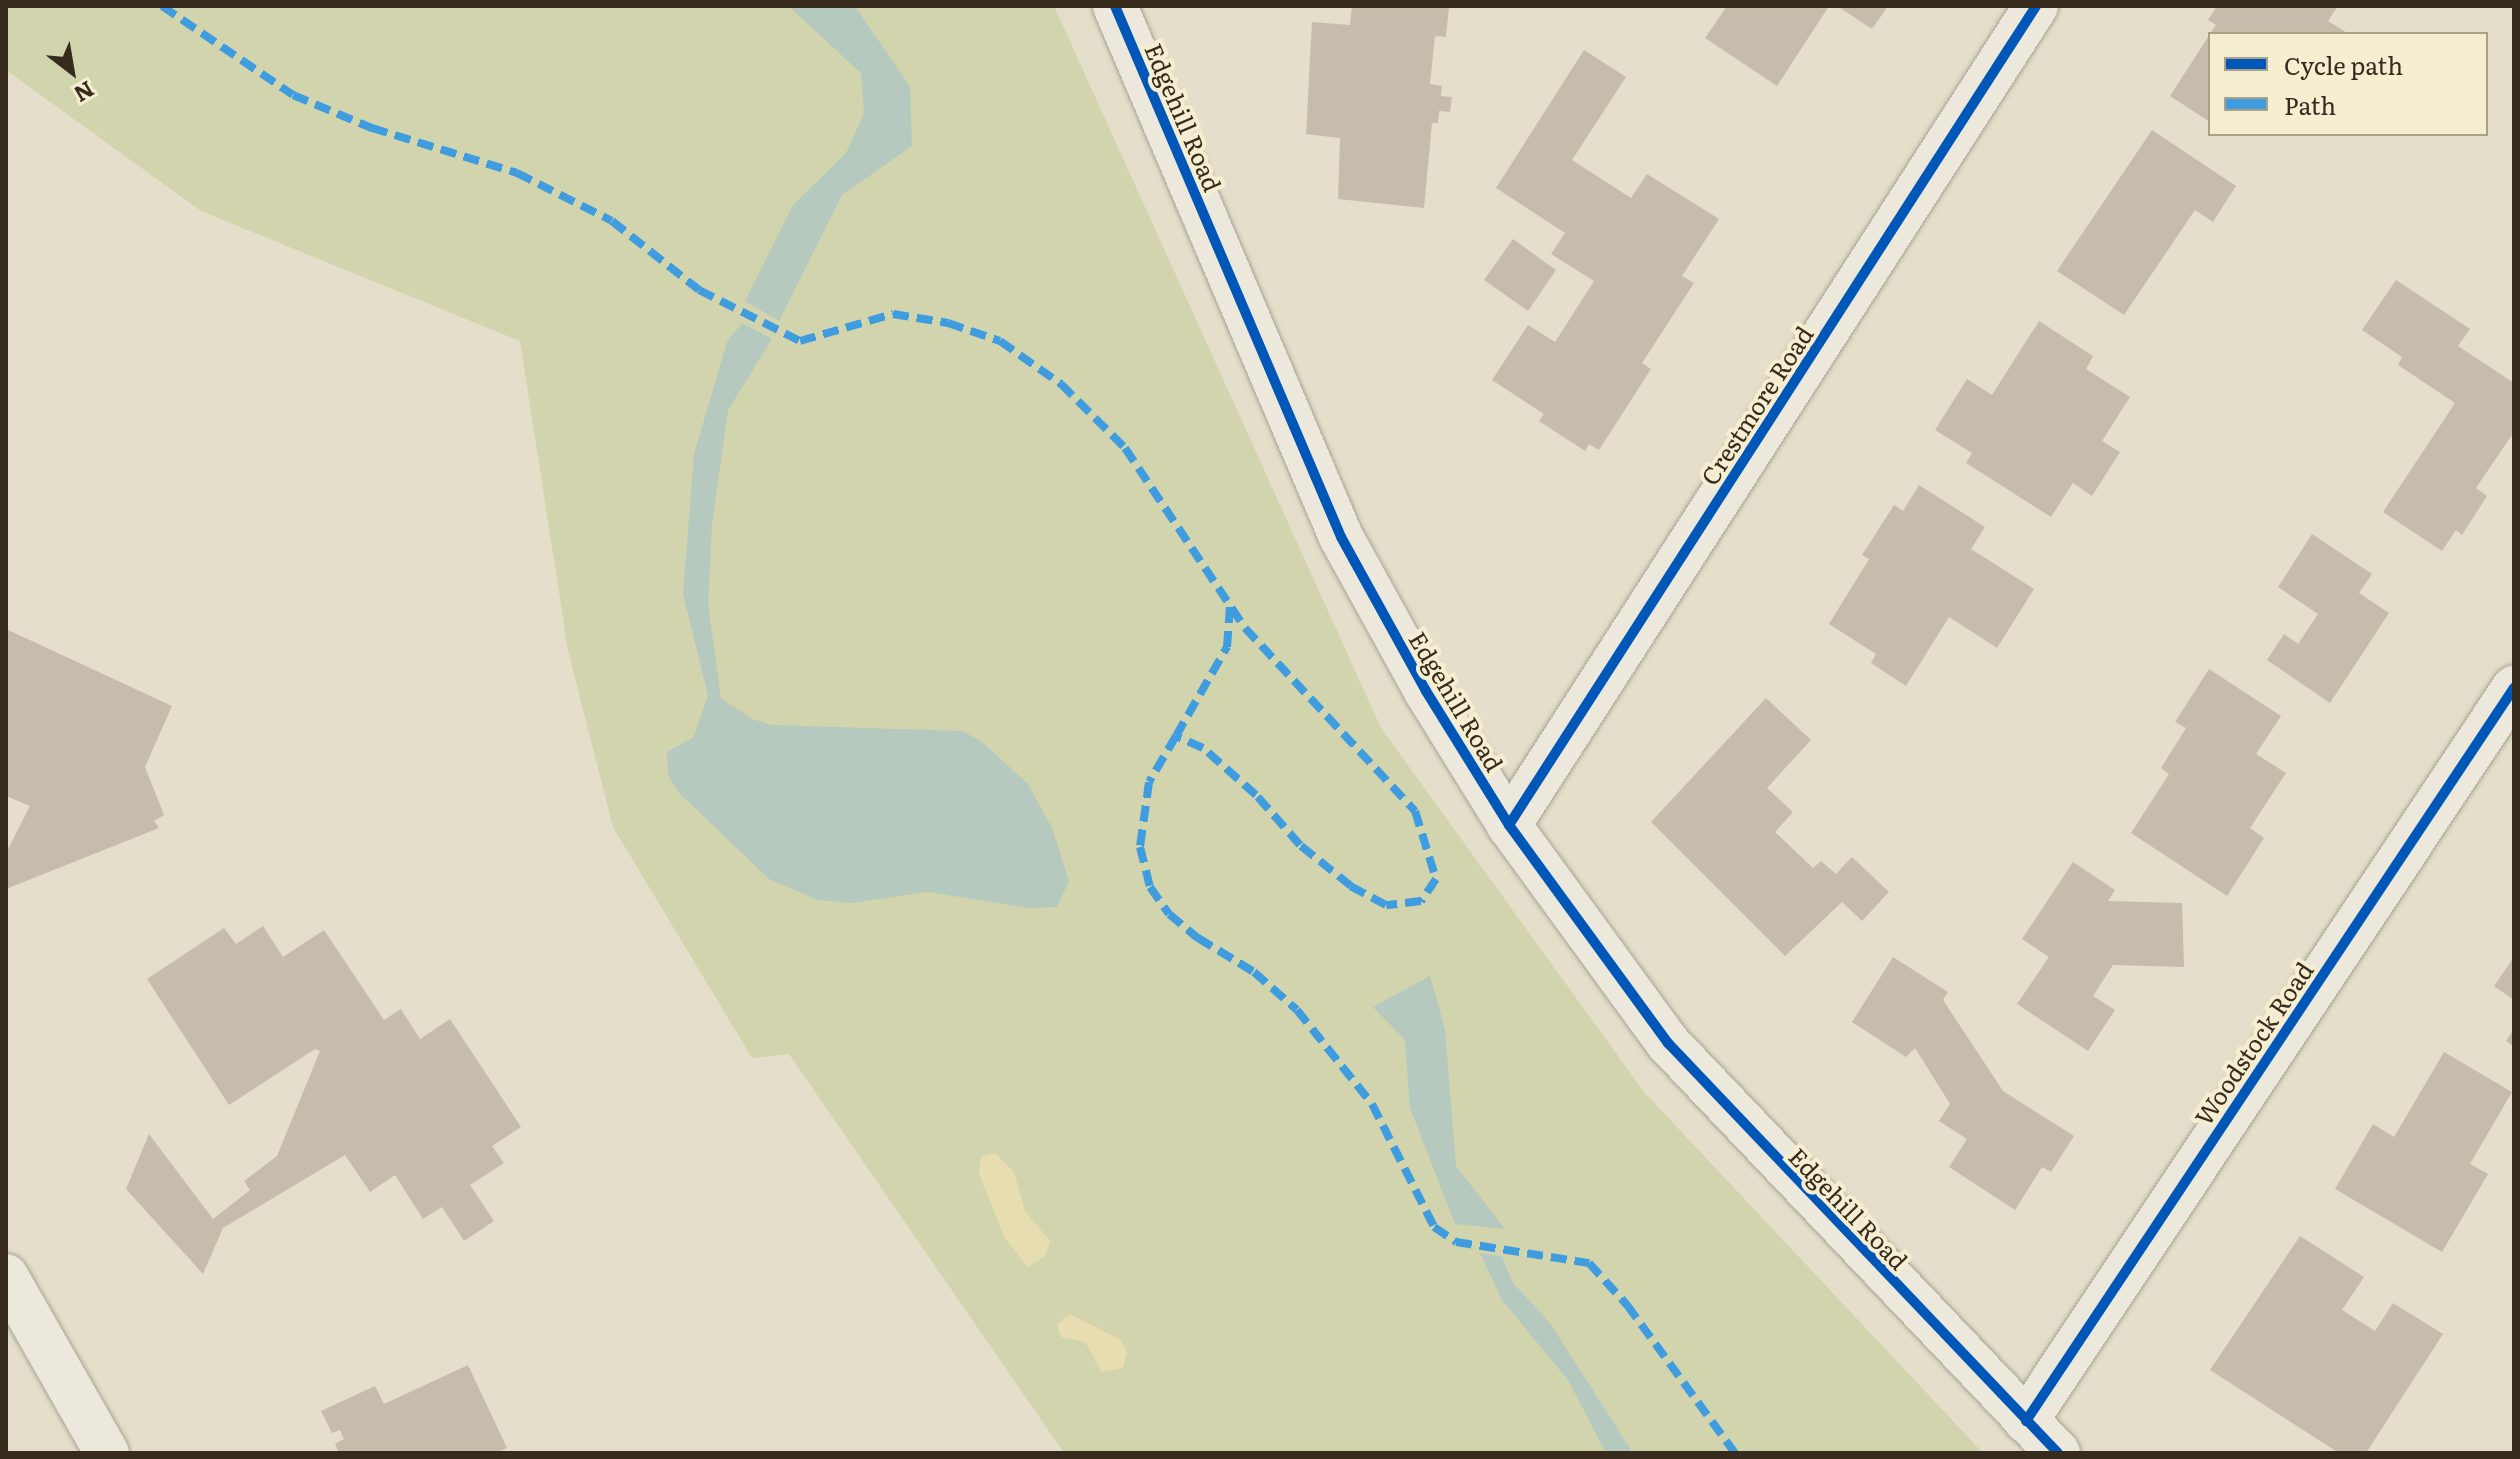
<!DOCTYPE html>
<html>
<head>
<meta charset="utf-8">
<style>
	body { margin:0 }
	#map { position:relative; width:2520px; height:1459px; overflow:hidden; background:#e4deca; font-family:Literata,serif }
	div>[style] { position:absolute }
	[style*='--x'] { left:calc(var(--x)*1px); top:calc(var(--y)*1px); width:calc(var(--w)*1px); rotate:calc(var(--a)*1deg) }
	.green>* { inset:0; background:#d1d4ac }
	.sand>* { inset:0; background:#e8ddb1 }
	.water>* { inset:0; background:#b6c9bf }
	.building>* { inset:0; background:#c7bcab }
	.roads { filter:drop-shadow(0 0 2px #a9a394) drop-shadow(0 0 2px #a9a394) }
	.minor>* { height:44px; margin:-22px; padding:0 22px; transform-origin:22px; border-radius:22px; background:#ece8dc }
	.quiet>* { height:8px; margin-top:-4px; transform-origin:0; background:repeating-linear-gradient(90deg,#3e9cdf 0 16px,transparent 0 24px) }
	.cycleway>* { height:10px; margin:-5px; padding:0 5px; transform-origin:5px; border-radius:5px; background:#0057b8 }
	span { translate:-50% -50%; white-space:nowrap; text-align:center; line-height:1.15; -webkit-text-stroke:8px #f6eed0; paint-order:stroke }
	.street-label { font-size:24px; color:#372b1d }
	.frame { position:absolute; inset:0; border:8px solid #372b1d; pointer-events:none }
	.legend { position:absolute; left:2208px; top:32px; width:280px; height:104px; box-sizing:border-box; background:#f6eed0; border:2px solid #aaa088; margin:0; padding:10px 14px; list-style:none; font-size:24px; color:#372b1d }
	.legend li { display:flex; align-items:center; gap:16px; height:40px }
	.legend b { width:40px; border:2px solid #aaa088 }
	.north { position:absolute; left:32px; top:32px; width:80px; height:80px; -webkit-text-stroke:6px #f6eed0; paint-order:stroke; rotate:149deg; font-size:22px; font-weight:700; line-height:32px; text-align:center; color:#372b1d }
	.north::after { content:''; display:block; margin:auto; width:28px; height:36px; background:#372b1d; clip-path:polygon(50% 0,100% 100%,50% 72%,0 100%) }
</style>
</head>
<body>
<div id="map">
	<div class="green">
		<div style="clip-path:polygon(6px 6px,1054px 6px,1381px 728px,1644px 1092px,1983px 1453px,1064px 1453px,789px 1054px,752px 1058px,613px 827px,568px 650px,520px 341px,201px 211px,6px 70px)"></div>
	</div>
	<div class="sand">
		<div style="clip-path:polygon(995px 1153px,1014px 1172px,1025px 1211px,1050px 1241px,1045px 1256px,1028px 1267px,1004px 1237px,979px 1173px,981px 1156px)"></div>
		<div style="clip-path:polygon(1070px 1314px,1121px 1340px,1127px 1353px,1123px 1368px,1102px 1372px,1085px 1342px,1061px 1337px,1057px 1325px)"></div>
	</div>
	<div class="water">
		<div style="clip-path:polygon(788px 6px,855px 6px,910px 87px,912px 146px,842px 195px,779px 321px,745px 301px,793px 205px,846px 153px,864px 113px,861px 73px)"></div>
		<div style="clip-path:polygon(742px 323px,772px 339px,728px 410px,712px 525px,708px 604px,721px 698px,752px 719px,772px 725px,962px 731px,981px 741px,1028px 784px,1052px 828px,1069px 881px,1057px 907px,1029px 908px,928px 892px,852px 903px,818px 900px,769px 879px,679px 793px,668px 775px,667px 752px,693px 738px,708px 696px,683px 594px,694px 454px,727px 342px)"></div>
		<div style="clip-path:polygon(1430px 976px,1445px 1029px,1456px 1166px,1505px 1229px,1455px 1224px,1410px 1108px,1405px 1040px,1373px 1007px)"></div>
		<div style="clip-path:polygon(1480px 1253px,1502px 1257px,1513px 1283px,1550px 1323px,1633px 1453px,1606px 1453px,1568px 1380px,1502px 1300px)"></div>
	</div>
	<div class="building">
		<div style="clip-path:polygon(1352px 6px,1449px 6px,1446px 37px,1435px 36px,1430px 84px,1442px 86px,1441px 96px,1452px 97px,1450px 112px,1439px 111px,1438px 123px,1432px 123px,1424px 208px,1338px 199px,1340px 138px,1306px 134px,1312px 22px,1350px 25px)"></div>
		<div style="clip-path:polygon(1727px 6px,1829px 6px,1777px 86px,1705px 38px)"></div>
		<div style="clip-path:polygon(1837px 6px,1888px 6px,1872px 29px)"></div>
		<div style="clip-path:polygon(2217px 6px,2338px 6px,2328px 21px,2349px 34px,2210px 34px,2216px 25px,2208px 20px)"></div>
		<div style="clip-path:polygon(2210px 34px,2210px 122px,2170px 96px)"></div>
		<div style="clip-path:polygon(1584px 50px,1626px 77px,1572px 160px,1631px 198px,1647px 174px,1719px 219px,1682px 276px,1694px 283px,1642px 363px,1651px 369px,1599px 450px,1589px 444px,1585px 451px,1539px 421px,1544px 414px,1492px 380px,1528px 325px,1555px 342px,1594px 281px,1551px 254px,1565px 233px,1496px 188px)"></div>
		<div style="clip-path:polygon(2152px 130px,2236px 186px,2213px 222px,2195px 210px,2124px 315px,2057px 271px)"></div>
		<div style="clip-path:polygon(1513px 239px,1556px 270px,1528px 311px,1484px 280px)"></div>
		<div style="clip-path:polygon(2396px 280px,2470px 329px,2458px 346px,2514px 383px,2514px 432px,2476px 488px,2487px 496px,2462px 535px,2456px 530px,2442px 551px,2383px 512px,2455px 403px,2398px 365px,2402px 357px,2362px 330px)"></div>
		<div style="clip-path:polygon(2039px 321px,2093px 356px,2086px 369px,2130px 397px,2102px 441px,2120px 452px,2092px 496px,2073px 483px,2051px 517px,1966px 463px,1972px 453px,1935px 430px,1967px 379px,1992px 395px)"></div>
		<div style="clip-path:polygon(1919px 485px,1985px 527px,1971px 549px,2034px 589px,1997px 648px,1949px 617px,1906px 686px,1871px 663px,1876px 654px,1829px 624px,1869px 559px,1862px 555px,1894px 505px,1903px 511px)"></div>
		<div style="clip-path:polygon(2312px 534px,2372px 574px,2359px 593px,2389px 613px,2330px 703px,2267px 660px,2284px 634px,2298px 644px,2318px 614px,2278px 587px)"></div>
		<div style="clip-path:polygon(6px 629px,172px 706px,145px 767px,164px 815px,154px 821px,159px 828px,6px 889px,6px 853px,30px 806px,6px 796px)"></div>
		<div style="clip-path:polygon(2209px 669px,2281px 716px,2256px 754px,2286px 773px,2250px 828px,2264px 838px,2227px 896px,2131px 833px,2169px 774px,2161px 768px,2186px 728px,2175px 722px)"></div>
		<div style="clip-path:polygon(1766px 698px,1811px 740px,1767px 788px,1793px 812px,1775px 832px,1813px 868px,1821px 861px,1836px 874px,1852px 857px,1889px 892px,1862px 921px,1842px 902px,1785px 956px,1651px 822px)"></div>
		<div style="clip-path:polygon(2073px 862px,2115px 890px,2108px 901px,2182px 903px,2184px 967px,2113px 965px,2093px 996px,2115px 1010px,2088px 1051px,2017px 1004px,2049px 957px,2022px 939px)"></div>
		<div style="clip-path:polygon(263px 926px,283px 957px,324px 930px,384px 1020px,401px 1009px,420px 1039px,450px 1019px,521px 1127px,492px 1146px,504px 1163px,470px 1185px,494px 1221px,464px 1241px,442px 1207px,423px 1219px,395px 1175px,370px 1192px,345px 1155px,223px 1228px,203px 1274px,126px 1189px,149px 1134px,213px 1219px,250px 1190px,244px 1181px,277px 1156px,320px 1051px,315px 1049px,229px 1105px,147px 979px,224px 928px,236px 944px)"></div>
		<div style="clip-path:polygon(1893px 957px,1948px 992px,1943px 1000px,2003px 1091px,2074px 1136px,2051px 1172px,2042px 1167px,2015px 1210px,1949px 1167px,1967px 1139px,1939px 1121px,1950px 1104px,1915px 1048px,1906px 1057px,1852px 1022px)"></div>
		<div style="clip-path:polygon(2514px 957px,2514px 1000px,2494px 986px)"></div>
		<div style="clip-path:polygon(2514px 1029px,2514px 1047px,2506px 1041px)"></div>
		<div style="clip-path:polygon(2444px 1052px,2512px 1092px,2470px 1164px,2488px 1174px,2442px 1252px,2335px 1189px,2373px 1124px,2394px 1137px)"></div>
		<div style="clip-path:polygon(2300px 1236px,2364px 1277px,2342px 1310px,2375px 1331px,2393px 1303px,2443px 1334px,2366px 1453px,2339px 1453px,2210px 1370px)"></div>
		<div style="clip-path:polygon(468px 1365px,507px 1448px,495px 1453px,339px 1453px,335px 1444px,344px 1439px,340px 1430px,332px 1433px,321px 1411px,375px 1386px,384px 1404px)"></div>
	</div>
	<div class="roads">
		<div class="minor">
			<div style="--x:1115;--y:6;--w:577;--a:66.94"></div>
			<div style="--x:1341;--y:537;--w:176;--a:61.1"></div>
			<div style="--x:1426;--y:691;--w:158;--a:58.2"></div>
			<div style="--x:1509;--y:825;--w:270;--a:53.9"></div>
			<div style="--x:1668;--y:1043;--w:566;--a:46.43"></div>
			<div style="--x:1509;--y:825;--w:974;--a:-57.24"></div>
			<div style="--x:6;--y:1276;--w:204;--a:60.3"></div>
			<div style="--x:2026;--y:1421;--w:881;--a:-56.35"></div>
		</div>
	</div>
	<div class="quiet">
		<div style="--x:162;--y:6;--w:158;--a:34.2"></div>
		<div style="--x:293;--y:95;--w:86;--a:22.7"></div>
		<div style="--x:372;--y:128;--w:152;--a:17.2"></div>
		<div style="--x:517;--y:173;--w:106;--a:26.8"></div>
		<div style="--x:612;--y:221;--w:111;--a:38.4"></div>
		<div style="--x:699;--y:290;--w:113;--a:26.8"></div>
		<div style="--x:800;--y:341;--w:97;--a:-16.2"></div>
		<div style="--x:893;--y:314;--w:56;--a:9.3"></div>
		<div style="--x:948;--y:323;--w:55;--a:19.1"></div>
		<div style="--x:1000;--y:341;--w:75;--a:35.2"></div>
		<div style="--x:1061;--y:384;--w:91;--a:45"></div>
		<div style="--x:1125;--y:448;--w:216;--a:56.3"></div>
		<div style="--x:1245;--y:628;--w:250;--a:47.1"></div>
		<div style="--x:1415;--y:811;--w:71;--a:72.8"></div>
		<div style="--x:1436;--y:879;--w:27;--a:124"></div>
		<div style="--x:1421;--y:901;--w:35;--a:173"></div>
		<div style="--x:1386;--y:905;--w:40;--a:-152"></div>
		<div style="--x:1351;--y:886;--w:65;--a:-141.2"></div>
		<div style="--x:1300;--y:845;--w:67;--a:-131.3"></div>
		<div style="--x:1256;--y:795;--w:71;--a:-138.4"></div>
		<div style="--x:1203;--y:748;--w:30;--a:-156"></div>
		<div style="--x:1176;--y:736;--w:53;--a:120.4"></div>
		<div style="--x:1149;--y:782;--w:66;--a:97.9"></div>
		<div style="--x:1140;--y:847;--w:41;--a:76"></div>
		<div style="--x:1150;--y:887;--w:33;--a:55"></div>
		<div style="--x:1169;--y:914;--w:38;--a:40"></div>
		<div style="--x:1198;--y:938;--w:66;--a:31.3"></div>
		<div style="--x:1254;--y:972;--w:57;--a:41.5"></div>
		<div style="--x:1297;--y:1010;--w:120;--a:51.4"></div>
		<div style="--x:1372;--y:1104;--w:138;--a:63.2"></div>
		<div style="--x:1434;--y:1227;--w:27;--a:34"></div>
		<div style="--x:1456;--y:1242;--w:135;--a:9"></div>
		<div style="--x:1589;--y:1263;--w:57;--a:47.9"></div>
		<div style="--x:1627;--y:1305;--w:183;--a:53.9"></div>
		<div style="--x:1176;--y:736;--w:103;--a:-60.2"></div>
		<div style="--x:1227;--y:647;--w:41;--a:-85.8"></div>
	</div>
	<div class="cycleway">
		<div style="--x:1115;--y:6;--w:577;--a:66.94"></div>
		<div style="--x:1341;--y:537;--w:176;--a:61.1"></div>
		<div style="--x:1426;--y:691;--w:158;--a:58.2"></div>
		<div style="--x:1509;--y:825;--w:270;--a:53.9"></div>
		<div style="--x:1668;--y:1043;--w:566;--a:46.43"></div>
		<div style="--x:1509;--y:825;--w:974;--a:-57.24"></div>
		<div style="--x:2026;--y:1421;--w:881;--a:-56.35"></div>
	</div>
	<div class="street-label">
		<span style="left:1184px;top:117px;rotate:67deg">Edgehill Road</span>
		<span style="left:1756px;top:405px;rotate:-57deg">Crestmore Road</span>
		<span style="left:1457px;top:701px;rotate:59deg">Edgehill Road</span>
		<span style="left:2253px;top:1043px;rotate:-56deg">Woodstock Road</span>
		<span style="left:1849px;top:1208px;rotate:46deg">Edgehill Road</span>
	</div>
	<div class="frame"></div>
	<ul class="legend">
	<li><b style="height:10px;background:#0057b8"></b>Cycle path</li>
	<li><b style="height:10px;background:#3e9cdf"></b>Path</li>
	</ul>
	<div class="north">N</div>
</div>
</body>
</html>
